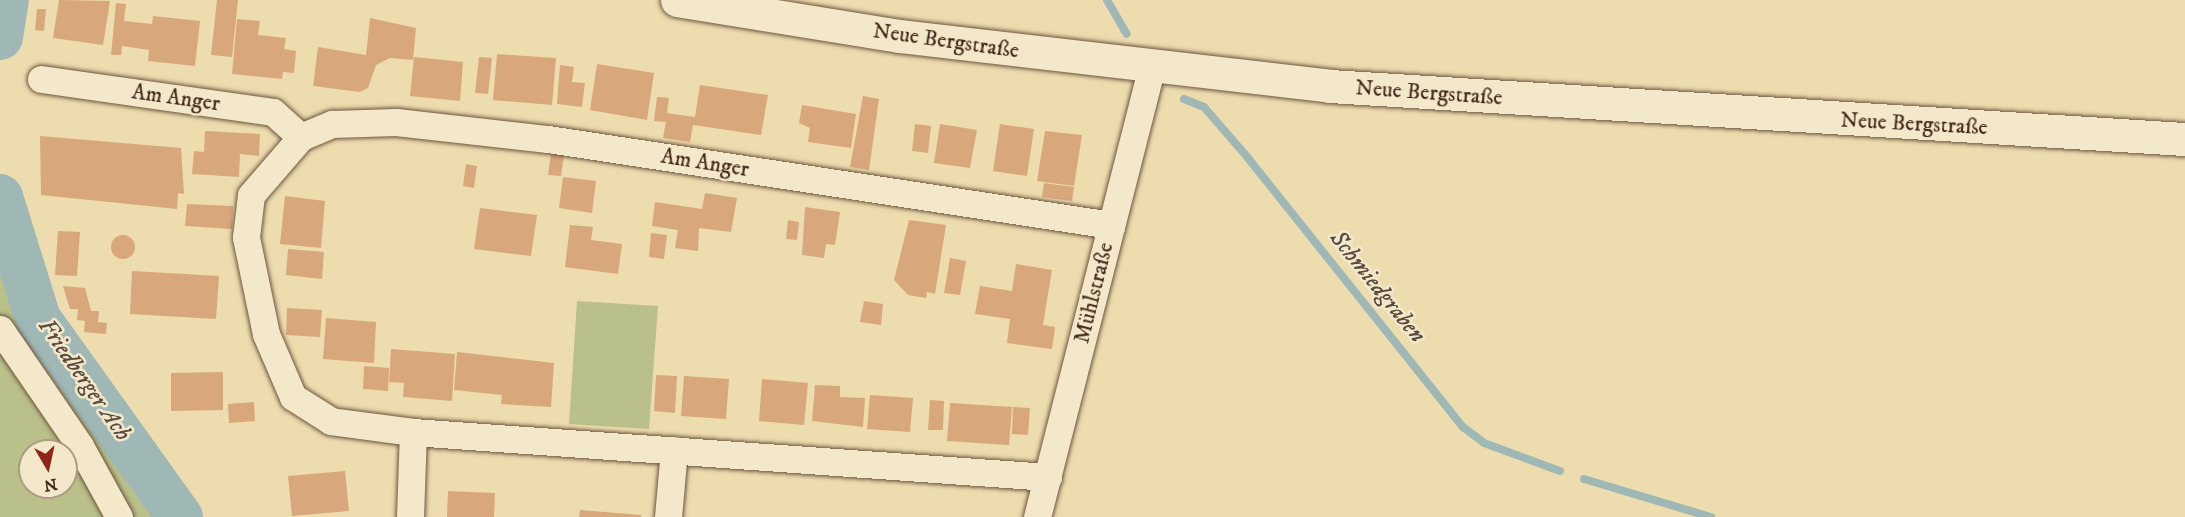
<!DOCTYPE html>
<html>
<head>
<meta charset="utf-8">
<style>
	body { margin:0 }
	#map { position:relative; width:2185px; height:517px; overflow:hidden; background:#eddcae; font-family:"IM FELL DW Pica",serif }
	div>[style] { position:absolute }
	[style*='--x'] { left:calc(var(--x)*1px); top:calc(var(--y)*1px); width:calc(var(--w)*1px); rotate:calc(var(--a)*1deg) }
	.green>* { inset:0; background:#bac089 }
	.stream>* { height:8px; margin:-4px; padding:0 4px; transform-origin:4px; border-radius:4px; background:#9fb8b6 }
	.river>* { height:46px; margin:-23px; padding:0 23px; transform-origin:23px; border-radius:23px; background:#9fb8b6 }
	.building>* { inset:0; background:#d9a77c }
	.round { border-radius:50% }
	.roads { filter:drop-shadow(0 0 2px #6e5540) drop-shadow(0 0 2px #6e5540) }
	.street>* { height:27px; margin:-13.5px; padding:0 13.5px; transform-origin:13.5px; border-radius:13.5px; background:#f3e8ca }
	.secondary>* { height:33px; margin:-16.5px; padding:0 16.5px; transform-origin:16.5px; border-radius:16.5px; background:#f3e8ca }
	span { translate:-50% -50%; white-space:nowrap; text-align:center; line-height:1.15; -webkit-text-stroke:5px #f3e8ca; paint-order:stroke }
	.street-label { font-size:22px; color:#44281b }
	.water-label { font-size:24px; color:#5b4c42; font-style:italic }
	.north { position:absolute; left:18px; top:439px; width:60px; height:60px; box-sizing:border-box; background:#f3e8ca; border:2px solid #ad9b84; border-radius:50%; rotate:171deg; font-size:16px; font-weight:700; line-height:24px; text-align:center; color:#44281b }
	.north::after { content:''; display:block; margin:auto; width:21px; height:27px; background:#8f2418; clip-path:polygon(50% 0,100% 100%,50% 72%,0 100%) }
</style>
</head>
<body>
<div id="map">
	<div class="green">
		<div style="clip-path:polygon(evenodd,0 239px,30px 329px,166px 517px,0 517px,0 239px,30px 451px,66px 451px,66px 487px,30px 487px,30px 451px)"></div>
		<div style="clip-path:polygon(577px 301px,658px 306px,649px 429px,569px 424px)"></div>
	</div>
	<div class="stream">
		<div style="--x:1107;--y:0;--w:39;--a:60"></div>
		<div style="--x:1184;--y:99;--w:22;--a:22"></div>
		<div style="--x:1204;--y:107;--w:67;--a:49.2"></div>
		<div style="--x:1248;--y:158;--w:344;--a:51.4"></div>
		<div style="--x:1463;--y:427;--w:26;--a:37"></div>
		<div style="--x:1484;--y:443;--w:81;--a:20.2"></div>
		<div style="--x:1584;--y:479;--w:133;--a:16.7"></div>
	</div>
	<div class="river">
		<div style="--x:0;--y:37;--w:37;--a:-81"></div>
		<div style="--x:0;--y:197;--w:128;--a:72.7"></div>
		<div style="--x:38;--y:319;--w:244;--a:54.4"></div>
	</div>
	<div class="building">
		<div style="clip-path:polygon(59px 0,110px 1px,103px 45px,53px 38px)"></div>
		<div style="clip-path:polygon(217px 0,238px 0,232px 57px,211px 55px)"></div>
		<div style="clip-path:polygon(116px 3px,126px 4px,124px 21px,152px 24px,153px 16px,200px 21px,195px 66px,148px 61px,149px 50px,122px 46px,121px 55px,111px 55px)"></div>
		<div style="clip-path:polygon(37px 9px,46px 9px,44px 31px,35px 30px)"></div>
		<div style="clip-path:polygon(370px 18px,416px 28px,413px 60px,390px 58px,376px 65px,368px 88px,360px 92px,313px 86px,318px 47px,366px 55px)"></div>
		<div style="clip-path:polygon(237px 19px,260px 21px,258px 35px,286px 38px,284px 49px,296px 51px,294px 73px,283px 72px,282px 79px,232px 74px)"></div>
		<div style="clip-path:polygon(497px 54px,556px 58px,552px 105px,493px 100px)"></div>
		<div style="clip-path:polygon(414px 57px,463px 62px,460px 101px,410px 96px)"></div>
		<div style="clip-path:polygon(479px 57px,492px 58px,488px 94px,475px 93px)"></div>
		<div style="clip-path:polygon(597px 64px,654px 73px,647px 120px,590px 110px)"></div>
		<div style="clip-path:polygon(560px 65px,574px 67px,572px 82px,585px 83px,582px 107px,557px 104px)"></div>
		<div style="clip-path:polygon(700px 85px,768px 95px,761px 135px,693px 125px,690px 142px,663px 138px,666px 122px,654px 121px,657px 97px,669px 98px,667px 113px,695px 117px)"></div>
		<div style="clip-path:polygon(863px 96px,879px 99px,869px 170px,850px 167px)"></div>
		<div style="clip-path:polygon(802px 105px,856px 114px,851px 148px,808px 142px,810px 128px,799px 123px)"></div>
		<div style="clip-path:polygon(915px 124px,931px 126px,928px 153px,912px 151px)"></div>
		<div style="clip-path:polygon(940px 124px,977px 130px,970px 168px,934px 163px)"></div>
		<div style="clip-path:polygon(1000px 124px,1034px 129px,1027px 176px,993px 171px)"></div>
		<div style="clip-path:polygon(205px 131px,260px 134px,259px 156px,240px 154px,239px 177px,192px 174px,194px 151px,204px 152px)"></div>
		<div style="clip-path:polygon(1045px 131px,1082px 135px,1074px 186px,1037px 181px)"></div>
		<div style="clip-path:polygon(40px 136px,181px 148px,184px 194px,178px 193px,177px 209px,41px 195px)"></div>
		<div style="clip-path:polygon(551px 153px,564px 155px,561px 176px,548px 175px)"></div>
		<div style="clip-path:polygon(466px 164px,477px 166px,474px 188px,463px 186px)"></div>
		<div style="clip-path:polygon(563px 177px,596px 181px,592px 213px,559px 208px)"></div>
		<div style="clip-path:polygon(1044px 183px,1074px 187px,1072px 201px,1042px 197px)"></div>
		<div style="clip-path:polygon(705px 193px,737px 198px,731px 232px,699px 228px,698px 251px,675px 248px,678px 230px,652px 226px,655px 202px,702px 209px)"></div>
		<div style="clip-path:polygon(285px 196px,325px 201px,321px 248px,280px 244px)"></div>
		<div style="clip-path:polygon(187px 204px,233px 206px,232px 229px,185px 226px)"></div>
		<div style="clip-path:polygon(805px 207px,840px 212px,835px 245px,826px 244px,824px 258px,802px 255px)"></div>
		<div style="clip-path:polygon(480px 208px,537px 215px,531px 256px,474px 249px)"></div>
		<div style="clip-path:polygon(788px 220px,799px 222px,797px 240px,786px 239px)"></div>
		<div style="clip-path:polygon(909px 220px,946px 225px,935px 294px,927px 292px,926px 298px,908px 295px,894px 280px)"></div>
		<div style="clip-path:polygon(570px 225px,593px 227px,591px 240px,622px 244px,618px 274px,565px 267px)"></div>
		<div style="clip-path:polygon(58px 231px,80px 232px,77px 276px,55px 275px)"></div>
		<div style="clip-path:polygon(651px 233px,667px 235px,664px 259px,649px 257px)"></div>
		<div class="round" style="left:111px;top:235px;width:24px;height:24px"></div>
		<div style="clip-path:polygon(288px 249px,324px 252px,322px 279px,286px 275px)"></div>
		<div style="clip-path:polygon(950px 258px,966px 261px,960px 295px,944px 293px)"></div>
		<div style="clip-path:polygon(1016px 264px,1052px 270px,1043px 325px,1055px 327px,1052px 349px,1007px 343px,1010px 319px,975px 314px,980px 286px,1012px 291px)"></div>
		<div style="clip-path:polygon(132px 271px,219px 276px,216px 319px,130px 314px)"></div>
		<div style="clip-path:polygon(63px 286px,85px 288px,91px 311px,99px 311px,98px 322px,107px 323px,106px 334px,84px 332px,85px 321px,77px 320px,78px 309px,70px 309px)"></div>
		<div style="clip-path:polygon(864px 301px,883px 304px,881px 325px,860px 322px)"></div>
		<div style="clip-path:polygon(287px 308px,322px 310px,320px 337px,286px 335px)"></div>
		<div style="clip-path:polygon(326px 318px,376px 322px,374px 363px,323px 359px)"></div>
		<div style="clip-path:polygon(391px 349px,455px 354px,452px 401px,403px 397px,404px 383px,389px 382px)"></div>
		<div style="clip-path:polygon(457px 352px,554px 363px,551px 407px,501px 404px,502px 395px,454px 390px)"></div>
		<div style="clip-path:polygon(364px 366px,389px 368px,388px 391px,363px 389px)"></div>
		<div style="clip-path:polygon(223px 372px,223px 410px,171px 411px,171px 373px)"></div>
		<div style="clip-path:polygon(656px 375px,677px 376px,675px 413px,654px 411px)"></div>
		<div style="clip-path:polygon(684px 376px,729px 379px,726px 419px,681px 416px)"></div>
		<div style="clip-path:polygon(762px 379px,808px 383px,804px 425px,759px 421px)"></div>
		<div style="clip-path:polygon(815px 385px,840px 386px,840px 397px,865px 398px,863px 427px,812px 421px)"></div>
		<div style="clip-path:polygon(870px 395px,913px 398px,910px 432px,867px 429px)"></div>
		<div style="clip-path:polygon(930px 400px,944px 401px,943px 430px,928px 430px)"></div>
		<div style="clip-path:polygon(254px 402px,255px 421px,229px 423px,228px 404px)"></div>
		<div style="clip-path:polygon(950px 403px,1012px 407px,1009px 445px,947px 441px)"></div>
		<div style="clip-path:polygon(1013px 407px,1030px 408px,1028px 435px,1012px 434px)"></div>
		<div style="clip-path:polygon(345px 471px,349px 511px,292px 516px,288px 476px)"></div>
		<div style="clip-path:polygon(448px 491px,495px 493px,494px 517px,447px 517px)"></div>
		<div style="clip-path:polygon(580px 510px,641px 515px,641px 517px,579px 517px)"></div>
	</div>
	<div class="roads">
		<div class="street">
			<div style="--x:41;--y:79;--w:234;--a:8.1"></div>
			<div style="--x:273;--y:112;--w:38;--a:42"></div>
			<div style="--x:0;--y:329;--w:142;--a:55.6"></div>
			<div style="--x:80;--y:446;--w:81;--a:61.2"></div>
			<div style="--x:1048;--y:477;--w:637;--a:-175.95"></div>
			<div style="--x:413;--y:432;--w:83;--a:-172.4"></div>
			<div style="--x:331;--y:421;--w:45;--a:-147.7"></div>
			<div style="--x:293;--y:397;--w:69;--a:-113.2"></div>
			<div style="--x:266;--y:334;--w:99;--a:-101.7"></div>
			<div style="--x:246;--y:237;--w:42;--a:-83.2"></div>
			<div style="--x:251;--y:195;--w:77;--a:-49.2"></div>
			<div style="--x:301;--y:137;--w:34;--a:-23"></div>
			<div style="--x:332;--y:124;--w:64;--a:-1.8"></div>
			<div style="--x:396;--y:122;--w:153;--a:6.4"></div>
			<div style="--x:548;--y:139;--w:570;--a:8.68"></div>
			<div style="--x:410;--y:517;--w:85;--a:-88"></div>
			<div style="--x:668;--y:517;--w:67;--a:-84.9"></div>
			<div style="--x:1037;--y:517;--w:462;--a:-75.7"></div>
		</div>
		<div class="secondary">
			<div style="--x:677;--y:0;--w:226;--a:9.2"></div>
			<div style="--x:900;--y:36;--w:433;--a:6.6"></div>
			<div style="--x:1330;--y:86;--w:857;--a:3.55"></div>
		</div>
	</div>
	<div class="street-label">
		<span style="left:946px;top:41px;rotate:8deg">Neue Bergstraße</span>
		<span style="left:1429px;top:93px;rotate:4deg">Neue Bergstraße</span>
		<span style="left:176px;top:98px;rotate:8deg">Am Anger</span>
		<span style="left:1914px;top:124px;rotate:3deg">Neue Bergstraße</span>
		<span style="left:705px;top:163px;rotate:9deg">Am Anger</span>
		<span style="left:1094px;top:293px;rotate:-76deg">Mühlstraße</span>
	</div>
	<div class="water-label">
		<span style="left:1377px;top:287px;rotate:51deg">Schmiedgraben</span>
		<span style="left:84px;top:380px;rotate:55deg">Friedberger Ach</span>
	</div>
	<div class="north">N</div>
</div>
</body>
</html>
